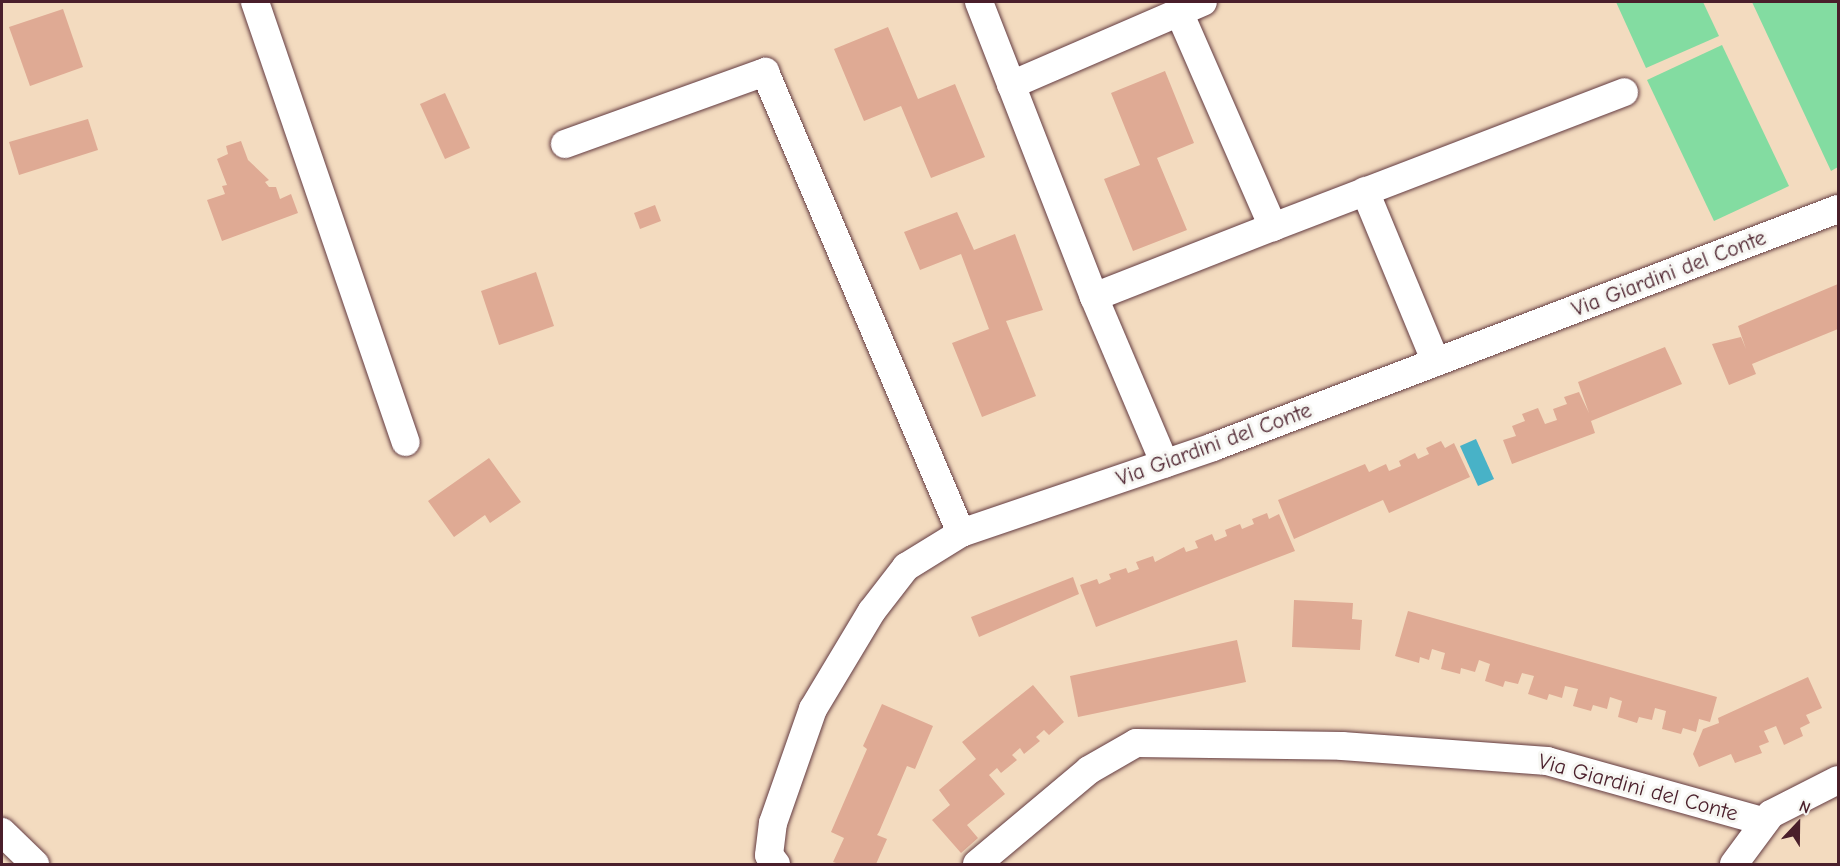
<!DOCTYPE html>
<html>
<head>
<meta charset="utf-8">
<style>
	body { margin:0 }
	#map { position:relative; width:1840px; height:866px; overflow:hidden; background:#f3dbbf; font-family:"Comic Neue",sans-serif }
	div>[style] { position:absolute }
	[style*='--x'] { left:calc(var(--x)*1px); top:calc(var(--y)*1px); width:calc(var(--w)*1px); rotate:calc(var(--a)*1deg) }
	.green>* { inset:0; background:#83dca1 }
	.water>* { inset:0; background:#48b2c7 }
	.building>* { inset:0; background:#dfaa94 }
	.roads { filter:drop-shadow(0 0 2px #633b41) drop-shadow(0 0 2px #633b41) }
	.street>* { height:28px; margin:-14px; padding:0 14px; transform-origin:14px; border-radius:14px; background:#fff }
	span { translate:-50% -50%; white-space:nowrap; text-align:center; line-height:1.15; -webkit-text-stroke:6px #f6f6f2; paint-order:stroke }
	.street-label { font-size:22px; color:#4a1f2b }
	.frame { position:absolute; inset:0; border:3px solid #4a1f2b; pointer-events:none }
	.north { position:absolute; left:1768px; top:794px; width:60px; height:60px; -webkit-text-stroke:4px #f6f6f2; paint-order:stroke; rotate:22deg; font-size:16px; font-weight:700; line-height:24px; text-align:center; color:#4a1f2b }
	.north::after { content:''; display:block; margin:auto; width:21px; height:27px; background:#4a1f2b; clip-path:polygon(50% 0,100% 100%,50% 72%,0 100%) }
</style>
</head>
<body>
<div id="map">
	<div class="green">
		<div style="clip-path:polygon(1616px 2px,1703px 2px,1719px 36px,1646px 68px)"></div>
		<div style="clip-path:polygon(1752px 2px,1838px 2px,1838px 167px,1831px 171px)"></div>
		<div style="clip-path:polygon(1722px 45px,1789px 186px,1714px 221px,1647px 80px)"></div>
	</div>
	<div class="water">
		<div style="clip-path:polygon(1476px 439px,1494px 479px,1478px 486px,1460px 446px)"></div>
	</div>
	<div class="building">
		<div style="clip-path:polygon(63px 9px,83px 67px,30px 86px,9px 27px)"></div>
		<div style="clip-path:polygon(888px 27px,918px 99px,955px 84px,985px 157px,931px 178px,901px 106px,864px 121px,834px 49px)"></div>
		<div style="clip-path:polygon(1165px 71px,1194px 143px,1157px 158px,1187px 230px,1133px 251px,1104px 179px,1140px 165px,1111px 93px)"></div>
		<div style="clip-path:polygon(445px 93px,470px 148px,445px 159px,420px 104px)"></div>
		<div style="clip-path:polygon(88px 119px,98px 150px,19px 175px,9px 142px)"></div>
		<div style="clip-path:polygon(241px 141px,248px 160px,269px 180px,265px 182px,269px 187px,276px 187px,280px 199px,291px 194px,298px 213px,222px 241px,207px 200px,225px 194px,222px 186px,227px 185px,217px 159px,228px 154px,226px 146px)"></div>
		<div style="clip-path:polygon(655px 205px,661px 221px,640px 229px,634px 213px)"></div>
		<div style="clip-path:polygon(957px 212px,974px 250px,1015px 234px,1043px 310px,1006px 321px,1036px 396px,982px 417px,952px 343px,989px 329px,961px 254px,920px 270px,904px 232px)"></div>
		<div style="clip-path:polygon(536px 272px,554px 326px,499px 345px,481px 291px)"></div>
		<div style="clip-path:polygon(1838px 284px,1838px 329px,1752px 364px,1756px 374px,1729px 385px,1712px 344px,1741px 337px,1746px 349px,1738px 326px)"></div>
		<div style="clip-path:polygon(1665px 347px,1682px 384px,1591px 421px,1595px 433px,1512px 464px,1503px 440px,1516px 436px,1512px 426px,1525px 421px,1522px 414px,1538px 408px,1545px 424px,1557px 420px,1553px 409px,1567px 404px,1564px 397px,1579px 392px,1589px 413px,1578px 382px)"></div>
		<div style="clip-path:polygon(1441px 441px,1445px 448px,1454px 443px,1470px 477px,1389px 513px,1383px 500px,1294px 539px,1278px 500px,1365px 464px,1369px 472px,1386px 464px,1389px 471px,1401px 466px,1399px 461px,1415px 453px,1418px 459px,1429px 454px,1426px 448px)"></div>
		<div style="clip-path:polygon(489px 458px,521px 502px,490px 523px,485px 515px,454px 537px,428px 501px)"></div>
		<div style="clip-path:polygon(1267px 513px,1269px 519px,1279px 514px,1295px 551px,1096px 627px,1080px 585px,1097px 579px,1099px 584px,1111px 579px,1109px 574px,1126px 568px,1128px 573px,1139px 569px,1136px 562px,1153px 556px,1155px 562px,1184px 547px,1186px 552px,1198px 548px,1195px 541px,1212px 534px,1215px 541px,1227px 536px,1225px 530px,1240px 524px,1242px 529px,1254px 524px,1252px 519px)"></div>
		<div style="clip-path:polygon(1073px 577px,1079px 594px,979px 637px,971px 617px)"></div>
		<div style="clip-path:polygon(1294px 600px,1353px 603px,1352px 619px,1362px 620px,1360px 650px,1292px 647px)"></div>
		<div style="clip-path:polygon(1408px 611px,1717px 697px,1710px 722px,1699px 719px,1696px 732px,1683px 728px,1681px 734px,1662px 729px,1666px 711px,1655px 708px,1652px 720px,1639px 717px,1637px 723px,1618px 717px,1622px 701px,1610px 697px,1607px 709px,1593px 705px,1591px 711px,1573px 706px,1578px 689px,1565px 686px,1562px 698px,1549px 694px,1547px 700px,1528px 694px,1534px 676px,1522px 673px,1518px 684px,1505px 681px,1503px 687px,1485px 681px,1490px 664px,1479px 660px,1475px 672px,1461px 668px,1460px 674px,1441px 669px,1445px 653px,1432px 649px,1429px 660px,1420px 657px,1419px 663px,1395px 656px)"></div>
		<div style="clip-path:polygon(1237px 640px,1246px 682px,1078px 717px,1070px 676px)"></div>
		<div style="clip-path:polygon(1808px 677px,1822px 708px,1806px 715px,1810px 723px,1800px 728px,1803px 736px,1784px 745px,1776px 726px,1764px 731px,1769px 742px,1759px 746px,1762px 753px,1735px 763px,1731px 754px,1699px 767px,1693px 754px,1703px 729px,1719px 723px,1718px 718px)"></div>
		<div style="clip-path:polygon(1033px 685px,1064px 722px,1049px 735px,1044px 730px,1036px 737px,1040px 741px,1024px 754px,1020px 748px,1012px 755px,1017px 760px,1001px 773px,997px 768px,989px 775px,1005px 794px,967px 825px,978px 838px,961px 853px,932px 820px,950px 805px,939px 790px,976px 759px,962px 742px)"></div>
		<div style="clip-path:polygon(882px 704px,933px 726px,915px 769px,907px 766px,879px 832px,877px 835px,887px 839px,876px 864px,839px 864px,833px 862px,844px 838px,831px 832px,867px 749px,863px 746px)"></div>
	</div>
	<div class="roads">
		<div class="street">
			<div style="--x:255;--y:2;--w:465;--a:71.1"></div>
			<div style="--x:979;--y:2;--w:317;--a:68.7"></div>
			<div style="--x:1094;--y:297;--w:181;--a:67"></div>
			<div style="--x:1011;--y:85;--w:209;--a:-23.4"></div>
			<div style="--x:565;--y:144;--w:213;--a:-19.8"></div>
			<div style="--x:765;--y:72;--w:501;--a:66.97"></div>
			<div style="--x:1365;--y:191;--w:185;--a:67.5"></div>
			<div style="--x:1273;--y:227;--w:376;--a:-21"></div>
			<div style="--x:1094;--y:297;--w:192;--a:-21.4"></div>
			<div style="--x:1273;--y:227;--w:235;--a:-113.6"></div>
			<div style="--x:2;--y:832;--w:46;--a:44.1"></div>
			<div style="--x:776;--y:864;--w:11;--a:-128"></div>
			<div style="--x:769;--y:855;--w:32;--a:-83"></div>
			<div style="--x:773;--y:823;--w:121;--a:-70.7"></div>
			<div style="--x:813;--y:709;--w:114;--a:-59"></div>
			<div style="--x:872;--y:611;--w:56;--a:-52.3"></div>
			<div style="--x:906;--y:567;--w:65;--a:-31.7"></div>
			<div style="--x:961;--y:533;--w:266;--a:-18.8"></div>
			<div style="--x:1213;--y:447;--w:669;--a:-20.85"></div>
			<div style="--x:977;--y:864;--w:146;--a:-40"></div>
			<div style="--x:1089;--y:770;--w:54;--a:-29.9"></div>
			<div style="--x:1136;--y:743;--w:206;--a:0.8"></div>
			<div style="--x:1342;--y:746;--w:206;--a:4.2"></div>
			<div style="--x:1547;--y:761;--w:226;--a:15.6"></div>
			<div style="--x:1734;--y:864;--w:62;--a:-53.5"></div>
			<div style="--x:1771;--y:814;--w:75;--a:-26.9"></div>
		</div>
	</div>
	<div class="street-label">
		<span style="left:1669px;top:274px;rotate:-21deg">Via Giardini del Conte</span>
		<span style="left:1214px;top:445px;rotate:-20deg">Via Giardini del Conte</span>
		<span style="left:1638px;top:788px;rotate:15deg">Via Giardini del Conte</span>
	</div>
	<div class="frame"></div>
	<div class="north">N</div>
</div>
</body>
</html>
